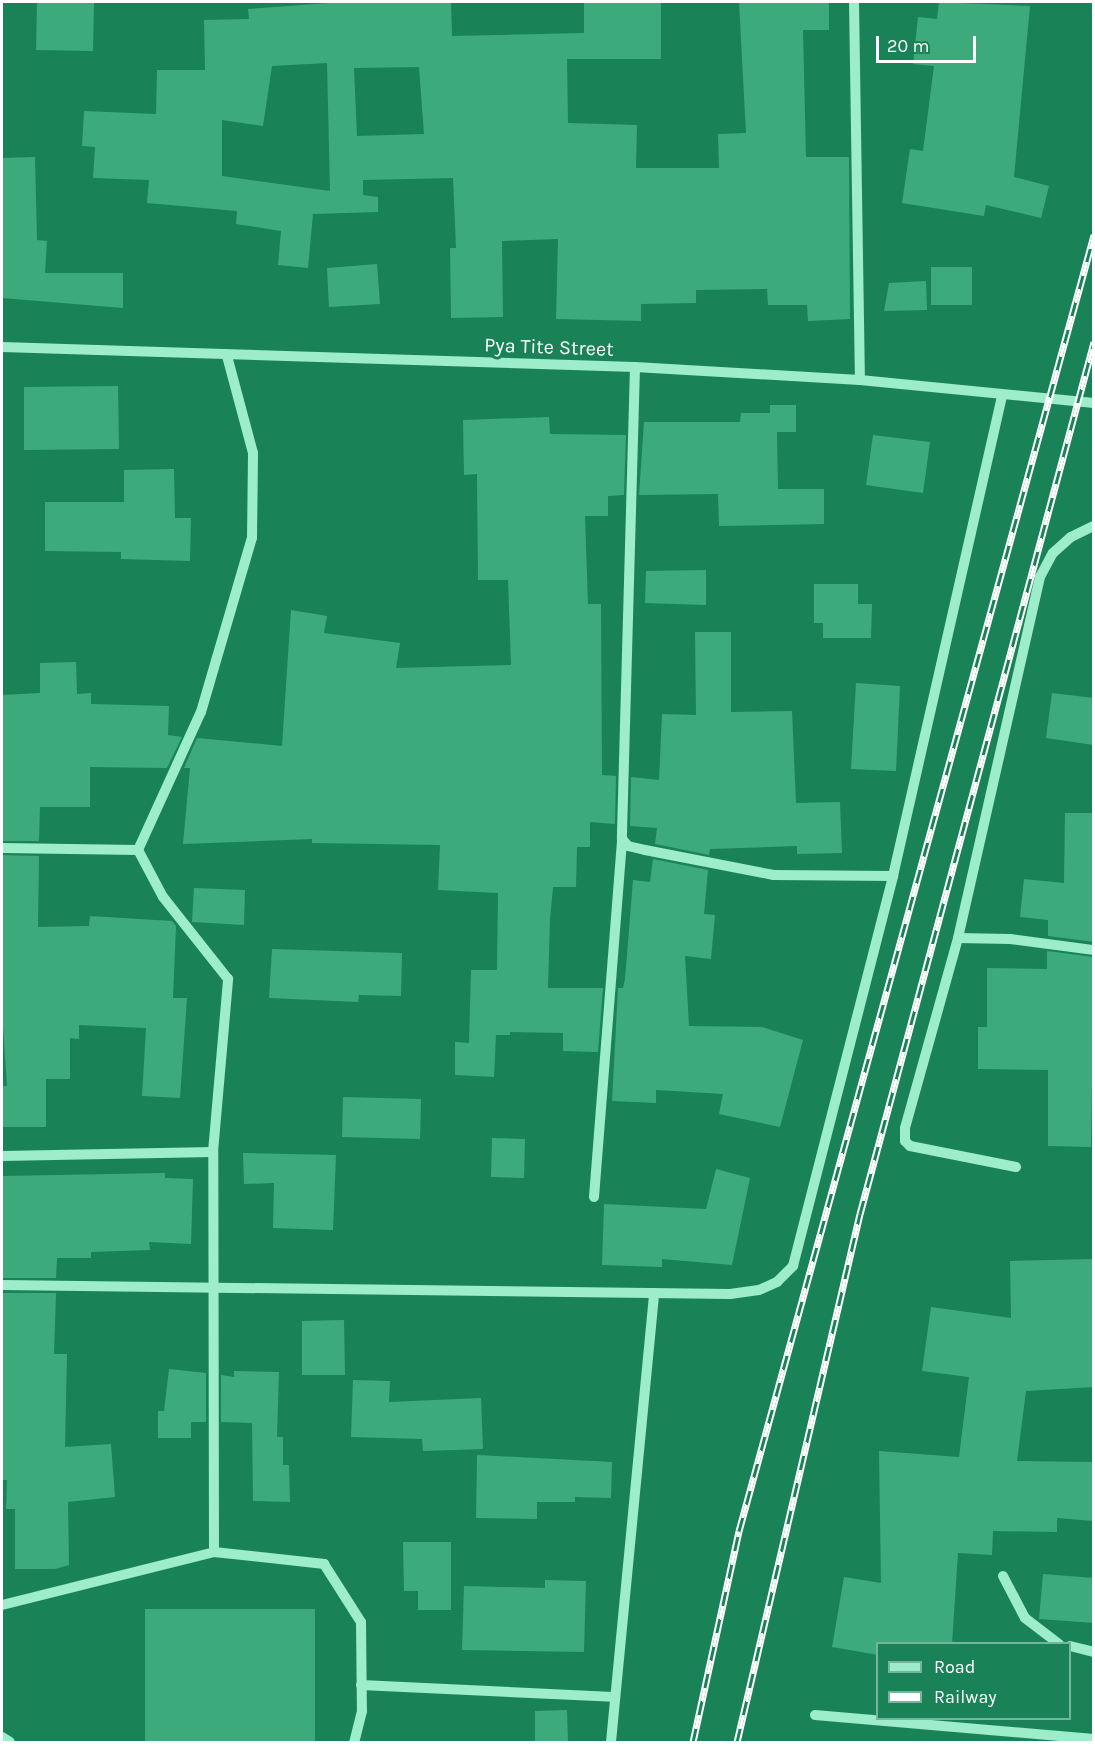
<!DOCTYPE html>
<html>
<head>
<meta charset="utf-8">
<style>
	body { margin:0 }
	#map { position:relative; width:1095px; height:1744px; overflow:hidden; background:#198357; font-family:Karla,sans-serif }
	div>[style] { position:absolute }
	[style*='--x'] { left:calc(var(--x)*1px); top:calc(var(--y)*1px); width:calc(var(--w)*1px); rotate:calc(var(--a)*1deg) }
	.building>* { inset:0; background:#3daa7c }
	.minor>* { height:10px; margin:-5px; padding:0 5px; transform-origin:5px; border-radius:5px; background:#9decca }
	.rail>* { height:7px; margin-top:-3.5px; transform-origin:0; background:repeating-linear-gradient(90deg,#198357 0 14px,#fff 0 28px); box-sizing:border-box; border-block:2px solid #fff }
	span { translate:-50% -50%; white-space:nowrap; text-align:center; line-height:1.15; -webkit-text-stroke:6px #198357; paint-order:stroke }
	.street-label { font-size:20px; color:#fff }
	.frame { position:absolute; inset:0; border:3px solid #fff; pointer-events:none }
	.legend { position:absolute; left:876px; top:1642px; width:195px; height:78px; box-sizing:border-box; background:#198357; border:2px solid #75b59a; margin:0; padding:8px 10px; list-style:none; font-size:18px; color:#fff }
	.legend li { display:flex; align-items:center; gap:12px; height:30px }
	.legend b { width:30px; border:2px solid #75b59a }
	.scale { position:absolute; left:876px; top:36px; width:100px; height:27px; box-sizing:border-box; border:3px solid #fff; border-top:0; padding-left:8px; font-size:18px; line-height:21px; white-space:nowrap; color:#fff; -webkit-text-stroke:4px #198357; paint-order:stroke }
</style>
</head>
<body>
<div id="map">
	<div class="building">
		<div style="clip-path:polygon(37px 2px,94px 2px,93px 51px,36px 50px)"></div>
		<div style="clip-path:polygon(evenodd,343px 2px,451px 2px,452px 36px,584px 33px,584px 2px,661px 2px,661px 59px,567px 59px,568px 123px,637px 125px,636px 168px,719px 168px,718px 134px,746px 133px,739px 2px,829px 2px,829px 30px,803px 30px,806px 157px,849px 157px,850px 319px,808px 321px,807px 305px,768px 305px,767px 289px,696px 290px,696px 303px,641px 304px,641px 321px,556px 319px,558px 239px,502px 241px,503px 317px,451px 318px,450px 248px,456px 248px,453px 178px,363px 180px,363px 195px,378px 197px,378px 212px,313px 214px,308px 268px,278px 265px,281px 231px,236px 224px,237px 211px,147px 203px,149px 180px,93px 178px,95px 147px,82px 146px,84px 111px,156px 114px,157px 70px,205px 70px,204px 20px,249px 19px,248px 9px,343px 2px,327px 63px,330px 191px,222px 176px,222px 120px,263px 126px,272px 66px,327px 63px,343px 2px,419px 67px,424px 134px,357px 136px,354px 68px,419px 67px)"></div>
		<div style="clip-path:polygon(939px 2px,1030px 6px,1014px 177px,1049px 186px,1041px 218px,986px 205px,984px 216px,902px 203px,910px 149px,923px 151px,934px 66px,913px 64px,918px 17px,937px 19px)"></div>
		<div style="clip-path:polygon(35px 157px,37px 240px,47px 241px,45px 273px,123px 273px,123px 308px,2px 298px,2px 158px)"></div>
		<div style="clip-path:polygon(377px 264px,380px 304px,329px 307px,327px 268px)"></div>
		<div style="clip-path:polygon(931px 267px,972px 267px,972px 305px,931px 305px)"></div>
		<div style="clip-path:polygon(926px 281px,927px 310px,884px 311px,889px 283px)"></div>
		<div style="clip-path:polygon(118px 386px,119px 449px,24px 450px,24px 387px)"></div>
		<div style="clip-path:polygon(770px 405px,796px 405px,796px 432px,777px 432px,778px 489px,824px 489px,824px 524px,719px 526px,718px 494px,639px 495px,644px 422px,740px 422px,741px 413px,770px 413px)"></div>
		<div style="clip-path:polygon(549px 417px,550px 434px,626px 435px,624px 495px,608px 496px,608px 516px,585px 516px,588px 604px,601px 604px,602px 775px,616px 776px,615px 824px,590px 822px,590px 847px,577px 847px,576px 887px,553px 887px,550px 919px,548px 988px,603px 988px,598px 1052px,563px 1051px,563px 1033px,510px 1032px,510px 1035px,496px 1035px,494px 1077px,455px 1075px,455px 1042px,469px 1043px,471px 970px,497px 970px,498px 893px,438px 890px,440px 845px,312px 843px,312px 839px,183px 844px,190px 768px,184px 768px,197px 738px,282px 746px,291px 610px,327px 616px,324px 633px,400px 643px,396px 668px,511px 665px,508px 580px,478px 580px,477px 474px,464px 475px,463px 420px)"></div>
		<div style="clip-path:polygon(873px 435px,930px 442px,923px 493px,866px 485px)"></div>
		<div style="clip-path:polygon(174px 469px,175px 518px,191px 518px,190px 561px,121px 559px,121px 552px,45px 551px,45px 502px,124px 502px,124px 470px)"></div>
		<div style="clip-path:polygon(706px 570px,706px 605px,645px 603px,646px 571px)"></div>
		<div style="clip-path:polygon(814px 584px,858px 584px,858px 604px,872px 604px,871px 638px,823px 638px,823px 623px,814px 623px)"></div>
		<div style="clip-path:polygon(695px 632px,731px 632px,731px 712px,792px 711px,796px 803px,840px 802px,842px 853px,797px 854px,797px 846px,710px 849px,709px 855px,655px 844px,657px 828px,630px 826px,631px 777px,659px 780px,662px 714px,696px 715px)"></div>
		<div style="clip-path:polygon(76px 662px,77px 694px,91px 693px,91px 704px,169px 706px,168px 735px,182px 737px,167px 768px,90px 767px,90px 807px,40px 807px,39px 841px,2px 841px,2px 695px,40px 693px,40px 663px)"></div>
		<div style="clip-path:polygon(856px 683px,900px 686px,896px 771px,851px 769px)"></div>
		<div style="clip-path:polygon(1052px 693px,1094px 698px,1094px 745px,1046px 738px)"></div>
		<div style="clip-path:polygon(1065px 813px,1094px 813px,1094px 942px,1048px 936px,1048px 920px,1020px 917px,1024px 879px,1064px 883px)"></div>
		<div style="clip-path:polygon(2px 855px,39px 856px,38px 927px,89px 926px,90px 916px,172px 921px,176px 926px,173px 998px,187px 998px,180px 1098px,142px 1096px,146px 1028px,79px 1025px,79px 1039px,70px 1038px,70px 1079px,46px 1079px,46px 1127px,2px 1127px,2px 1086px,7px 1086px,2px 1012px)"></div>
		<div style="clip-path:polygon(653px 859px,708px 870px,704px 914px,715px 915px,711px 959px,685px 956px,689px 1026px,762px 1027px,803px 1040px,780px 1127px,719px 1114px,723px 1094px,656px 1090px,656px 1103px,612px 1101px,618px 988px,623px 988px,625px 979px,633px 880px,650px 882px)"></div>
		<div style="clip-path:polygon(194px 888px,245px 890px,244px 925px,192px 922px)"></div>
		<div style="clip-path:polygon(272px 949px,402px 953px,401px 996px,359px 995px,358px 1002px,269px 998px)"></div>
		<div style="clip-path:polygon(1047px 951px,1094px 957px,1091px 1147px,1048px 1146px,1048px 1070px,978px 1069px,978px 1027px,987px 1027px,987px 968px,1047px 969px)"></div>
		<div style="clip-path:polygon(343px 1097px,421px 1099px,420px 1139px,342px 1137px)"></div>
		<div style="clip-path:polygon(492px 1138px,525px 1139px,524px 1178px,491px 1177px)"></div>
		<div style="clip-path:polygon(243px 1153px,336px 1155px,333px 1230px,273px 1228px,274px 1183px,244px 1184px)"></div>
		<div style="clip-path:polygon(716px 1169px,750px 1178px,732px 1265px,662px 1259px,662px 1267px,602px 1265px,604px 1204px,706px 1209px)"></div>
		<div style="clip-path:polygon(165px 1173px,165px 1178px,193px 1179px,191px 1244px,149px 1242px,150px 1250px,91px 1252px,91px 1258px,57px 1258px,56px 1278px,2px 1278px,2px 1176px)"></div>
		<div style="clip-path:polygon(1094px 1259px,1094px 1387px,1026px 1391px,1017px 1461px,1094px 1462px,1094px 1521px,1057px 1518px,1057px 1532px,993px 1531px,992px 1555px,958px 1553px,952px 1644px,878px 1644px,878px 1655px,832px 1647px,844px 1577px,881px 1583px,879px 1451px,959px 1457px,969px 1377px,922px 1371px,931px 1307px,1011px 1318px,1010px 1261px)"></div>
		<div style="clip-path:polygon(2px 1293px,56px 1293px,54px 1354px,67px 1354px,65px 1447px,111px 1444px,115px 1497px,68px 1502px,69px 1565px,55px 1569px,15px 1569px,15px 1509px,6px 1509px,7px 1480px,2px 1480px)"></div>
		<div style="clip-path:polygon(344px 1320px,345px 1375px,302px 1375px,302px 1321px)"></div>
		<div style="clip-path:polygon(169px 1369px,206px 1373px,206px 1422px,191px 1422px,191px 1438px,158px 1438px,158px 1411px,164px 1411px)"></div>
		<div style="clip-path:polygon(234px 1371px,279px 1372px,277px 1437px,283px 1437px,283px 1465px,289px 1465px,290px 1502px,253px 1501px,252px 1423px,221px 1422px,221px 1375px,234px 1377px)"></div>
		<div style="clip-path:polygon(353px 1380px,390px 1381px,389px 1402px,481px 1398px,483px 1449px,423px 1451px,422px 1439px,351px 1437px)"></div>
		<div style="clip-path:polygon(477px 1455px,612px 1462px,611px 1498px,575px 1497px,575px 1502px,537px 1502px,537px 1519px,476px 1518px)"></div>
		<div style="clip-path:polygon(403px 1542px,451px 1542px,451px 1610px,418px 1610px,418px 1591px,404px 1591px)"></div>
		<div style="clip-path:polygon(1043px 1574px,1094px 1578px,1094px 1623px,1039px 1619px)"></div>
		<div style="clip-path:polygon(545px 1580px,586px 1581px,584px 1652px,462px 1650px,464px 1586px,545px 1588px)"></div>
		<div style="clip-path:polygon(145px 1609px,315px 1609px,315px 1743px,145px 1743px)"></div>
		<div style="clip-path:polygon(567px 1710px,568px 1743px,535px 1743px,535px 1711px)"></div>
	</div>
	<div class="minor">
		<div style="--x:854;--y:2;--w:378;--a:89.1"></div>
		<div style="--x:2;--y:347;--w:633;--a:1.81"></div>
		<div style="--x:635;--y:367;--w:225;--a:3.3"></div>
		<div style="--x:860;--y:380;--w:235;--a:5.6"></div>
		<div style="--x:635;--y:367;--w:472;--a:91.6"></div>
		<div style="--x:622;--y:839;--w:9;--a:49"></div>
		<div style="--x:628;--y:846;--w:17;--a:13"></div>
		<div style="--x:645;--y:850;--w:131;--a:11"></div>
		<div style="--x:774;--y:875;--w:119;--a:0.5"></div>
		<div style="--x:2;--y:848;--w:136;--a:0.8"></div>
		<div style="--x:958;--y:938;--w:52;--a:1.1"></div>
		<div style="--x:1010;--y:939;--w:85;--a:7.5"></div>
		<div style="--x:2;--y:1156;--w:211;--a:-1.1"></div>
		<div style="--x:1016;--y:1167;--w:108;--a:-168.8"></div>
		<div style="--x:910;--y:1146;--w:7;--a:-135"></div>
		<div style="--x:905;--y:1141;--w:13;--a:-90"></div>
		<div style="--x:905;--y:1128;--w:197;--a:-74.4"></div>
		<div style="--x:958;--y:938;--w:370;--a:-77.2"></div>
		<div style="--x:1040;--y:577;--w:27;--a:-62"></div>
		<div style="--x:1053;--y:553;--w:24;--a:-42"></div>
		<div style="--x:1071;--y:537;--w:25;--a:-26"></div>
		<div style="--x:594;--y:1197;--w:359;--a:-85.5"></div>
		<div style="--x:2;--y:1285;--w:728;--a:0.71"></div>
		<div style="--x:730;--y:1294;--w:29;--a:-8"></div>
		<div style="--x:759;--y:1290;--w:20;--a:-24"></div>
		<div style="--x:777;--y:1282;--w:23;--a:-45"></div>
		<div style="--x:793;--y:1266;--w:403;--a:-75.6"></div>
		<div style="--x:893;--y:876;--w:493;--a:-77.2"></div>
		<div style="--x:214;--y:1552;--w:400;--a:-90.1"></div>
		<div style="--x:213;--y:1152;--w:174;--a:-85"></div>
		<div style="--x:228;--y:979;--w:105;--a:-128.4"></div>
		<div style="--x:163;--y:897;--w:53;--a:-118"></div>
		<div style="--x:138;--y:850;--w:152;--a:-65.5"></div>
		<div style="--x:201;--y:712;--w:181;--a:-73.7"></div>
		<div style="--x:252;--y:538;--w:85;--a:-89.3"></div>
		<div style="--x:253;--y:453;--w:100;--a:-105"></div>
		<div style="--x:1003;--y:1576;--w:47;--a:62.4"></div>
		<div style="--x:1025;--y:1618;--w:43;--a:37.4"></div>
		<div style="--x:2;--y:1605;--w:219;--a:-14"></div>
		<div style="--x:214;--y:1552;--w:111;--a:6.2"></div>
		<div style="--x:324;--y:1564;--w:69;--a:57.5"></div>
		<div style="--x:361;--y:1622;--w:89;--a:89.4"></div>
		<div style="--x:362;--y:1711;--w:32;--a:104"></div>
		<div style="--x:1070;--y:1646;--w:25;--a:14"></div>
		<div style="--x:361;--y:1685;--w:252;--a:2.7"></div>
		<div style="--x:815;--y:1715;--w:280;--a:4.9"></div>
		<div style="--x:2;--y:1737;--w:9;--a:32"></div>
		<div style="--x:611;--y:1742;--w:451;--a:-84.5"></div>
	</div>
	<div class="rail">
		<div style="--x:693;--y:1742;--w:216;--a:-77.7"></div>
		<div style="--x:739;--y:1531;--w:1344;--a:-74.68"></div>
		<div style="--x:737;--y:1742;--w:542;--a:-76.89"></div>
		<div style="--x:860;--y:1214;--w:903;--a:-74.98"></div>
	</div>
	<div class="street-label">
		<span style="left:549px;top:347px;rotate:2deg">Pya Tite Street</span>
	</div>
	<div class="frame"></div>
	<ul class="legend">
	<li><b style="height:8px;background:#9decca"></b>Road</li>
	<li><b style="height:8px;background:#fff"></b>Railway</li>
	</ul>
	<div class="scale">20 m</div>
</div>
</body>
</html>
